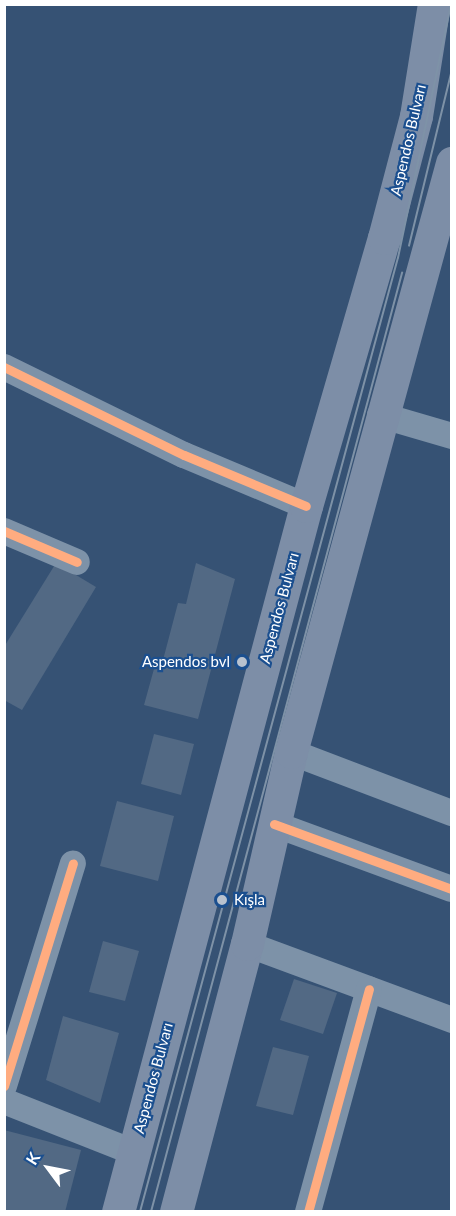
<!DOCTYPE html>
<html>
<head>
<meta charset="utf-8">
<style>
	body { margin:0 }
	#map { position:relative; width:456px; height:1216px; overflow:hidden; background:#365274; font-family:Lato,sans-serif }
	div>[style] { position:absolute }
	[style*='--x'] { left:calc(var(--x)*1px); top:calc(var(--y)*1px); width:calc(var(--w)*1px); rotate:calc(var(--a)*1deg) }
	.building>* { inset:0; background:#526984 }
	.minor>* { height:26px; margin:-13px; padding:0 13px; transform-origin:13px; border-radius:13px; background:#7d92a8 }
	.major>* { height:33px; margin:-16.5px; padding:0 16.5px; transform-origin:16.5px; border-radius:16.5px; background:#7d8ea7 }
	.tram>* { height:1.5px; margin:-0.75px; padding:0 0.75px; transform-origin:0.75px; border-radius:0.75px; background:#7e92a7 }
	.cycleway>* { height:9px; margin:-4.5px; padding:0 4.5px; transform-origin:4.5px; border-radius:4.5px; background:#ffac80 }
	.dots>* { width:16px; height:16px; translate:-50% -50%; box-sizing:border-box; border:3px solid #1b4f8f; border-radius:50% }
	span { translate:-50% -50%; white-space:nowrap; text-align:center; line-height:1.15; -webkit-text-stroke:4.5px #1b4f8f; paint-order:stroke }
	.street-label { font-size:15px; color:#fff }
	.poi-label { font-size:15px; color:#fff }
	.right { translate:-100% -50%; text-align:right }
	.left { translate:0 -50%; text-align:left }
	.frame { position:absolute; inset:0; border:6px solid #fff; pointer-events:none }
	.north { position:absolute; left:18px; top:1138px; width:60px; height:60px; -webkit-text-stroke:4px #1b4f8f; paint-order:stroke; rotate:302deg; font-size:16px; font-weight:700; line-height:24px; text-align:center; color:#fff }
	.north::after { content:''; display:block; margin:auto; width:21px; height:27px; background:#fff; clip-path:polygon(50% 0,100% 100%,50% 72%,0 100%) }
</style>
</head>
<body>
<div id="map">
	<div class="building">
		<div style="clip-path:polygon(56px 563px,96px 587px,22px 710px,4px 700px,4px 647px)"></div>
		<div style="clip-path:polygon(196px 563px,235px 579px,198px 719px,144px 705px,157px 658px,163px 660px,178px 603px,186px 604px)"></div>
		<div style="clip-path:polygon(154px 734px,194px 744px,181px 795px,141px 784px)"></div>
		<div style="clip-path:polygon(117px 801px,174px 816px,158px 881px,100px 866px)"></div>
		<div style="clip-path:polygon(103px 941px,139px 951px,125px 1001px,89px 992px)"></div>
		<div style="clip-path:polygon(294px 979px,337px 993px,323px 1034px,280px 1020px)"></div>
		<div style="clip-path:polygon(63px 1016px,119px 1033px,100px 1103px,46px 1080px)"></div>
		<div style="clip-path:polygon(273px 1047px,309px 1056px,293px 1115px,256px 1106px)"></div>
		<div style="clip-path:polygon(4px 1130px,81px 1150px,65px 1212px,4px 1212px)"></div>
	</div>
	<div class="minor">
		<div style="--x:4;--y:367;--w:200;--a:26.1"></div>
		<div style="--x:184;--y:455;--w:132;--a:22.7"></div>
		<div style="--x:380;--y:415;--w:75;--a:16.3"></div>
		<div style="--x:4;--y:531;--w:79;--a:23"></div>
		<div style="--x:291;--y:752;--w:172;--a:20.8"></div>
		<div style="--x:274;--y:824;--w:189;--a:20.1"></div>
		<div style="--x:247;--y:944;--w:219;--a:20.3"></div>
		<div style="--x:4;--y:1086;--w:233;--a:-72.8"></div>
		<div style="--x:4;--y:1101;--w:139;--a:21.6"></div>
		<div style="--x:308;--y:1212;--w:231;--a:-74.7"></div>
	</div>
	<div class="major">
		<div style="--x:118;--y:1212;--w:731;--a:-75.09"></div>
		<div style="--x:306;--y:506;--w:279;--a:-73.8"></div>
		<div style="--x:384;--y:238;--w:126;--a:-75.3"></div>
		<div style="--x:416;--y:116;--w:113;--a:-80.9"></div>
		<div style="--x:176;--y:1212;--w:277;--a:-75.2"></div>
		<div style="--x:247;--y:944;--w:197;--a:-77.1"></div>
		<div style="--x:291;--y:752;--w:611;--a:-74.71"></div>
	</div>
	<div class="tram">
		<div style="--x:409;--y:246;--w:182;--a:-76.3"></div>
		<div style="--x:140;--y:1212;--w:988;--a:-74.87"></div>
		<div style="--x:398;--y:258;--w:259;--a:-78.2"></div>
		<div style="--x:151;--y:1212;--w:972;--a:-75.03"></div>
	</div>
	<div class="cycleway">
		<div style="--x:4;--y:367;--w:200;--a:26.1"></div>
		<div style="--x:184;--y:455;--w:132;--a:22.7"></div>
		<div style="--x:4;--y:531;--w:79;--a:23"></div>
		<div style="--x:274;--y:824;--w:189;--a:20.1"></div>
		<div style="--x:4;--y:1086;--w:233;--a:-72.8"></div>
		<div style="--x:308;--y:1212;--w:231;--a:-74.7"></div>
	</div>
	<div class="dots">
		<div style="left:242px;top:662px;background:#b9c2ce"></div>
		<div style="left:222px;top:900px;background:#b9c2ce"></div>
	</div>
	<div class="street-label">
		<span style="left:408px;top:140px;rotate:-77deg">Aspendos Bulvarı</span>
		<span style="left:279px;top:608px;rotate:-75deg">Aspendos Bulvarı</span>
		<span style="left:153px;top:1078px;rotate:-75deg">Aspendos Bulvarı</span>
	</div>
	<div class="poi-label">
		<span class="right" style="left:230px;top:662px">Aspendos bvl</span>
		<span class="left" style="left:234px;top:900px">Kışla</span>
	</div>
	<div class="frame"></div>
	<div class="north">K</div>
</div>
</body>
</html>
